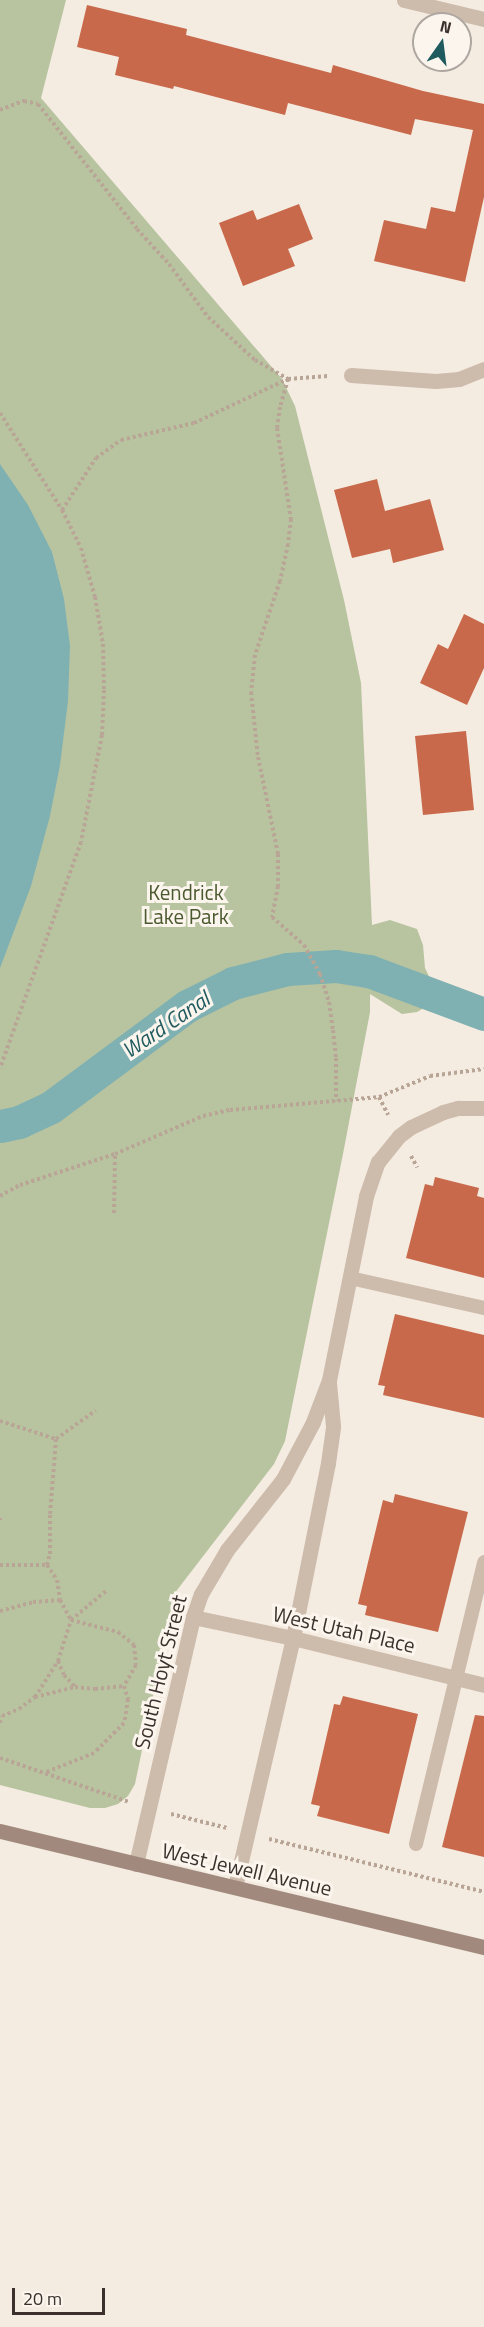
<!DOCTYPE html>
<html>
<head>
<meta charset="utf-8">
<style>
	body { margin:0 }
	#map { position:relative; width:484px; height:2327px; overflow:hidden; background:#f4ebe1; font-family:"Titillium Web",sans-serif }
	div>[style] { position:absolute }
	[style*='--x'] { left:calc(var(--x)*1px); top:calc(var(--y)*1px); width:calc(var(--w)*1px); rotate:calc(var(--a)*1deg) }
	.green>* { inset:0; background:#b8c4a0 }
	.water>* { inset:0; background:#7fb0b2 }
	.canal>* { height:33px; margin:-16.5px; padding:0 16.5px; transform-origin:16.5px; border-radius:16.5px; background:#7fb0b2 }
	.building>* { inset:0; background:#c8694b }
	.path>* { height:4px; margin-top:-2px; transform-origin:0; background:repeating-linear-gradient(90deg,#b9a596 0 3px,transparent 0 6px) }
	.service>* { height:14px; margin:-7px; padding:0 7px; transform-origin:7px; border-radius:7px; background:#cdbbac }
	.minor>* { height:15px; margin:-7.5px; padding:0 7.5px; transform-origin:7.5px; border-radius:7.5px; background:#cdbbac }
	.secondary>* { height:15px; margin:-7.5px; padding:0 7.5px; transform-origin:7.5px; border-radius:7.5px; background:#a18a7d }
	span { translate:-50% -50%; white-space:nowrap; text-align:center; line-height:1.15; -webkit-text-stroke:6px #fbf5ee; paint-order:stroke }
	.park-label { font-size:21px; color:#4a5a2e }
	.street-label { font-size:21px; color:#3b302b }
	.water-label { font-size:22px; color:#1f5a5e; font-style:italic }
	.north { position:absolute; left:412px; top:12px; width:60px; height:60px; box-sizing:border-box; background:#fbf5ee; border:2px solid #aea6a0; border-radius:50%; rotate:14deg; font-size:16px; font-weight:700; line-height:24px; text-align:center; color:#3b302b }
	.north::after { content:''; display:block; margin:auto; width:21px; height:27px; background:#1f5a5e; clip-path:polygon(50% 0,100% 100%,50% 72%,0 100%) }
	.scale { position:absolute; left:12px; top:2288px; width:93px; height:27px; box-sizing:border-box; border:3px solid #3b302b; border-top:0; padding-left:8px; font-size:18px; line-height:21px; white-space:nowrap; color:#3b302b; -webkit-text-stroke:4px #fbf5ee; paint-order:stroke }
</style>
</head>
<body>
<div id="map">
	<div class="green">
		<div style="clip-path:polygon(0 0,66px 0,41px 98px,282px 379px,295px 406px,344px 600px,361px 683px,372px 925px,390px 920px,417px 929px,423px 945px,425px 968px,433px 985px,429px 1005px,417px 1012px,402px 1014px,370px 994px,370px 1012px,343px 1154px,285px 1441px,274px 1464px,174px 1594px,135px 1784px,128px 1796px,118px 1804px,105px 1808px,90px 1808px,0 1785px)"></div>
	</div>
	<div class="water">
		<div style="clip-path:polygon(0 464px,28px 505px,52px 552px,64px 599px,70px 646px,68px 701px,60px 765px,50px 816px,31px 886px,0 968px)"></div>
	</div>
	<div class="canal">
		<div style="--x:0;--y:1126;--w:19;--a:-12"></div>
		<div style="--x:19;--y:1122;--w:35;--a:-25"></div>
		<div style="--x:51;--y:1107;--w:169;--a:-36.6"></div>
		<div style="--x:187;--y:1006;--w:51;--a:-26.6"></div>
		<div style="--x:233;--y:983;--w:56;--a:-14.5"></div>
		<div style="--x:287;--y:969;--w:49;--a:-3.5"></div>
		<div style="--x:336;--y:966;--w:33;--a:9"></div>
		<div style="--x:369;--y:971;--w:123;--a:20.5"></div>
	</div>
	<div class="building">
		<div style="clip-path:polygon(87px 5px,187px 29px,186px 35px,331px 73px,333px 65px,423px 91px,484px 104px,484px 197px,465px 282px,374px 261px,384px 220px,426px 229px,431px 207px,455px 212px,473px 130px,415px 119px,411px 135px,288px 103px,285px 115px,174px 86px,173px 89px,115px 75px,119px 57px,77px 47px)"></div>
		<div style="clip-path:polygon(299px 204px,313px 239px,288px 249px,295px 266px,243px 286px,219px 223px,253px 210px,257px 220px)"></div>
		<div style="clip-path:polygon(377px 479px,385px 511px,430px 499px,444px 550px,393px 563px,390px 549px,352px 558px,334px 490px)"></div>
		<div style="clip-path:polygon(464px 614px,484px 624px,484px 668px,467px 705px,420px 683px,438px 644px,448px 649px)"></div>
		<div style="clip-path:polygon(466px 731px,474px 810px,423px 815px,415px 736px)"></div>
		<div style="clip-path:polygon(435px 1177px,479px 1188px,477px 1196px,484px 1198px,484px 1278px,406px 1258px,425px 1184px,433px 1186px)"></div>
		<div style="clip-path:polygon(395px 1314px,484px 1335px,484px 1418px,383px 1395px,385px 1386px,378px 1385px)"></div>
		<div style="clip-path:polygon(395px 1494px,468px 1512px,438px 1632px,365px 1615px,367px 1606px,358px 1604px,383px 1500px,393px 1503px)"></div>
		<div style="clip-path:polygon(343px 1696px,418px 1714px,389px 1834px,317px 1816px,320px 1806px,311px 1804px,334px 1704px,340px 1705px)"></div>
		<div style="clip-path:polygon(475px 1715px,484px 1716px,484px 1857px,442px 1847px)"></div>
	</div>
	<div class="path">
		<div style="--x:0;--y:110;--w:26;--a:-21"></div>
		<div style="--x:24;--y:101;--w:14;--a:12"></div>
		<div style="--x:38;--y:104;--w:159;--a:51.6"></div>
		<div style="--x:137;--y:229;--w:47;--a:47.6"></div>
		<div style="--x:169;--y:264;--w:66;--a:53.7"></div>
		<div style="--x:208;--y:317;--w:64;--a:42.5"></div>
		<div style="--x:255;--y:360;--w:38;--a:30"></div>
		<div style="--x:288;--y:379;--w:29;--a:106"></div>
		<div style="--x:280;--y:407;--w:21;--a:98"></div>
		<div style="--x:277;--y:428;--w:92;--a:81.3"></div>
		<div style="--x:291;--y:519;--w:25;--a:97"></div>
		<div style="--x:288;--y:544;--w:38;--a:102"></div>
		<div style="--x:280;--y:581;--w:78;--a:108.7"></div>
		<div style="--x:255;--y:655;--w:37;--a:96"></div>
		<div style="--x:251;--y:692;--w:65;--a:83.9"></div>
		<div style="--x:258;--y:757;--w:99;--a:78.3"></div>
		<div style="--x:278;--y:854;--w:32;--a:90"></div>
		<div style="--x:278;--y:886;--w:32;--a:101"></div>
		<div style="--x:272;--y:917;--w:43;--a:41.2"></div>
		<div style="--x:304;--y:945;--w:33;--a:61"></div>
		<div style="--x:320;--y:974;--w:29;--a:72"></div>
		<div style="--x:329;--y:1002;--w:28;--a:82"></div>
		<div style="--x:333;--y:1030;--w:28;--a:84"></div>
		<div style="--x:336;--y:1058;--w:43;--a:90"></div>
		<div style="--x:0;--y:413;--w:115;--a:57.4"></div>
		<div style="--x:62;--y:510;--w:42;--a:63.4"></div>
		<div style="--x:81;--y:548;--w:51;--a:74.1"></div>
		<div style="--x:95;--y:597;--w:48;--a:80.3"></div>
		<div style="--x:103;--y:644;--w:46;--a:88.8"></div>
		<div style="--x:104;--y:690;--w:45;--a:92.5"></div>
		<div style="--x:102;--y:735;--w:109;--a:101.1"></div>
		<div style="--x:81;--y:842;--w:240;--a:109.7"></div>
		<div style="--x:62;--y:510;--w:62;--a:-56.8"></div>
		<div style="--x:96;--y:458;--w:31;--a:-36"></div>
		<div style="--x:121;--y:440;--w:75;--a:-13.1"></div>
		<div style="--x:194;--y:423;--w:104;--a:-25.1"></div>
		<div style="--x:288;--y:379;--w:40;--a:-4.3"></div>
		<div style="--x:379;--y:1097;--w:20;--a:63"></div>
		<div style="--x:411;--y:1156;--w:13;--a:61"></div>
		<div style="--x:0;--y:1196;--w:23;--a:-29"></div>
		<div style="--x:20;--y:1185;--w:100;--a:-18.1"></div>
		<div style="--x:115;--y:1154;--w:96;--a:-23.4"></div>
		<div style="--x:203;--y:1116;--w:28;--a:-13"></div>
		<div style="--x:230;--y:1110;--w:150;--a:-5"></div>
		<div style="--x:379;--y:1097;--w:55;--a:-22.4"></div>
		<div style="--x:430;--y:1076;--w:54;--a:-7.4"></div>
		<div style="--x:114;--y:1213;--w:59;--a:-89"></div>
		<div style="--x:0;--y:1421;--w:59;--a:17.8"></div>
		<div style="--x:0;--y:1518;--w:2;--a:90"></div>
		<div style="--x:0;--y:1565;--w:47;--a:0"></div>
		<div style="--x:47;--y:1565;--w:18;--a:56"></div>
		<div style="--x:57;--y:1580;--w:20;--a:81"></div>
		<div style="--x:60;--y:1600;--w:23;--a:61"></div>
		<div style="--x:71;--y:1620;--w:49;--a:14.3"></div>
		<div style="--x:118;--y:1632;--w:21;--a:39"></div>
		<div style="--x:134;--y:1645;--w:20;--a:84"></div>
		<div style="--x:136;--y:1665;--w:24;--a:120"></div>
		<div style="--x:124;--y:1686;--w:14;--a:73"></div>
		<div style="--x:128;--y:1699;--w:24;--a:99"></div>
		<div style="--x:124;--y:1723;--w:42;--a:135"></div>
		<div style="--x:94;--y:1753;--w:54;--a:158.2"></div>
		<div style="--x:47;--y:1565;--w:11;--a:-75"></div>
		<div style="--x:50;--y:1554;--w:40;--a:-90"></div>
		<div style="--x:50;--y:1514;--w:75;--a:-85.4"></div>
		<div style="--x:56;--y:1439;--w:49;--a:-35.9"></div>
		<div style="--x:0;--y:1611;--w:34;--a:-15"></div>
		<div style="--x:33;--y:1602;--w:27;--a:-4"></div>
		<div style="--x:58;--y:1661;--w:15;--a:67"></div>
		<div style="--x:64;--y:1675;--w:16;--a:47"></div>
		<div style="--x:35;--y:1697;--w:41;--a:-14"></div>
		<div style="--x:75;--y:1687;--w:20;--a:6"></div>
		<div style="--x:95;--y:1689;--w:29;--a:-6"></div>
		<div style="--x:2;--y:1716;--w:18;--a:-22"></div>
		<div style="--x:19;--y:1709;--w:20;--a:-37"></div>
		<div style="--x:35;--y:1697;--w:43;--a:-57.4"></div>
		<div style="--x:58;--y:1661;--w:43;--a:-72.4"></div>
		<div style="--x:71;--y:1620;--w:47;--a:-39.8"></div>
		<div style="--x:0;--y:1723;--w:7;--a:-74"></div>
		<div style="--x:0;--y:1758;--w:136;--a:18.8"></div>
		<div style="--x:171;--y:1814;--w:58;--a:14"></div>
		<div style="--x:269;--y:1839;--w:221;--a:13.8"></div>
	</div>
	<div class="service">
		<div style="--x:350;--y:1278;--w:137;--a:12.6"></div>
		<div style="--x:416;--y:1844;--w:290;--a:-76.4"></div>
	</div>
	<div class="minor">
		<div style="--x:404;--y:0;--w:82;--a:13.4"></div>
		<div style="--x:351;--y:375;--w:85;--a:4"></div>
		<div style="--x:436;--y:381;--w:23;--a:-5"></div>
		<div style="--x:459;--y:379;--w:27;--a:-22"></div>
		<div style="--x:193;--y:1617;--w:102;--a:11.9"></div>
		<div style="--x:293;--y:1638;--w:197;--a:13.8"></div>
		<div style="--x:136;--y:1864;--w:253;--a:-77"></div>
		<div style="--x:193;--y:1617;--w:24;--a:-71"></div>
		<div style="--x:201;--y:1594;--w:51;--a:-59.4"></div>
		<div style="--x:227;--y:1550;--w:90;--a:-51.7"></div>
		<div style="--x:283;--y:1479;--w:64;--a:-62.2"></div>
		<div style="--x:313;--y:1422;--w:45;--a:-69.1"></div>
		<div style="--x:329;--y:1380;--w:188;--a:-78.6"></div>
		<div style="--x:366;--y:1196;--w:36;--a:-71"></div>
		<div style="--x:378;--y:1162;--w:33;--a:-51"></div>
		<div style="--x:399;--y:1136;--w:15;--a:-37"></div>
		<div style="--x:411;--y:1127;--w:35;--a:-25"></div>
		<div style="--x:443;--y:1112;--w:16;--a:-15"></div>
		<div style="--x:458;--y:1108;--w:26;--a:0"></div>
		<div style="--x:235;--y:1887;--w:256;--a:-76.9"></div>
		<div style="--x:293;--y:1638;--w:178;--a:-78.7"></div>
		<div style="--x:328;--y:1463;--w:37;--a:-82"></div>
		<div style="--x:333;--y:1426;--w:43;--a:-95.3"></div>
	</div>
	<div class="secondary">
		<div style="--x:0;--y:1831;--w:498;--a:13.5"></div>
	</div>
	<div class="park-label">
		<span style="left:186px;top:904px">Kendrick<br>Lake Park</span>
	</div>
	<div class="street-label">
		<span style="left:344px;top:1629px;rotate:13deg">West Utah Place</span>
		<span style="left:160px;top:1672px;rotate:-76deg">South Hoyt Street</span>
		<span style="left:247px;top:1869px;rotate:13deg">West Jewell Avenue</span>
	</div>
	<div class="water-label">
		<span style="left:166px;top:1025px;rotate:-34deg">Ward Canal</span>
	</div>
	<div class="north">N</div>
	<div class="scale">20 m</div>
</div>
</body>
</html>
